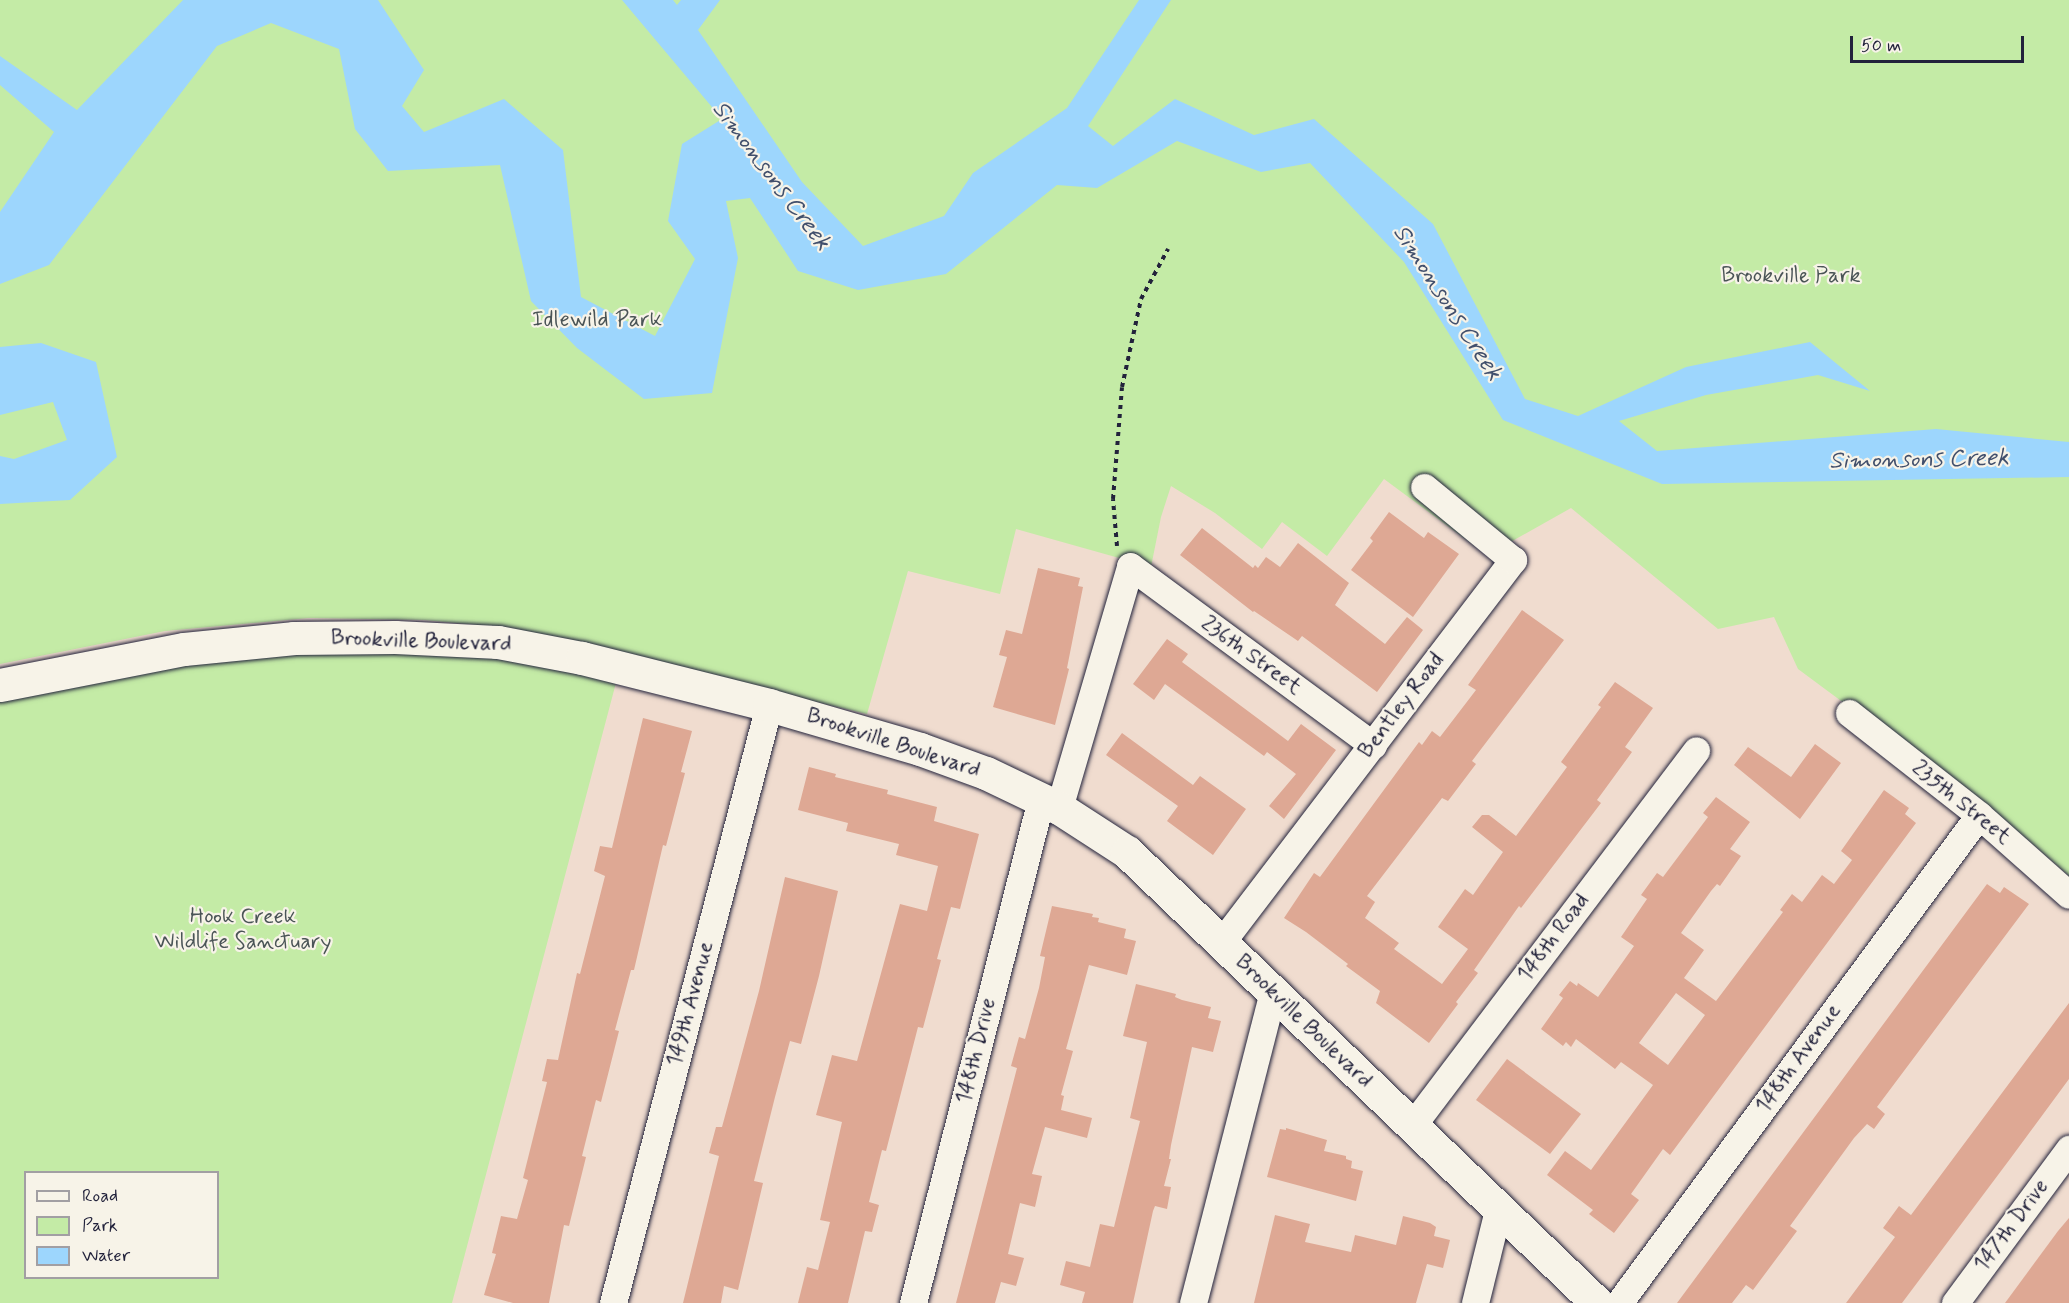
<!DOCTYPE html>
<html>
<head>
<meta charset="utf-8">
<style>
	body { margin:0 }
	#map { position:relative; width:2069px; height:1303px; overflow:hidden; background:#f0dccf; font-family:Mynerve,sans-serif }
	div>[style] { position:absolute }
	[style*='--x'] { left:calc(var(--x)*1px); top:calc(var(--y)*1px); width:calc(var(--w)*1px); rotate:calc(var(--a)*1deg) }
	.green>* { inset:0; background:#c4eba6 }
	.water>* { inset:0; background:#9dd6fd }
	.building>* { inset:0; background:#dea894 }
	.path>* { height:4px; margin-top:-2px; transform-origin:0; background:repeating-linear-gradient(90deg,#22223b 0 4.5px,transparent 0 9px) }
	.roads { filter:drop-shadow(0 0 2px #22223b) drop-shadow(0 0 2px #22223b) }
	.street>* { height:27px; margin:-13.5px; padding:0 13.5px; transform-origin:13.5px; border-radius:13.5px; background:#f7f3e8 }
	.secondary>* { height:33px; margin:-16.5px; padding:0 16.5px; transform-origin:16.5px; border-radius:16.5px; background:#f7f3e8 }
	span { translate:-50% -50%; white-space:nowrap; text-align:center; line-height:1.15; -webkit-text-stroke:4.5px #f7f3e8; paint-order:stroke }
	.park-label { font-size:22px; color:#4a5456 }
	.street-label { font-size:22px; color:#22223b }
	.water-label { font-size:24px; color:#414f6c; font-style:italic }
	.legend { position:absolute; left:24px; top:1171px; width:195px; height:108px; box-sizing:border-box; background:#f7f3e8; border:2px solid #a29fa3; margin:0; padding:8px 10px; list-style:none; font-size:18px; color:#22223b }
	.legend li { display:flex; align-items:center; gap:12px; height:30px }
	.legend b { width:30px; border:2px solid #a29fa3 }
	.scale { position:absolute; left:1850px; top:36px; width:174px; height:27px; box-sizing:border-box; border:3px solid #22223b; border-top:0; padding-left:8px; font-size:18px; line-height:21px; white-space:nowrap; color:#22223b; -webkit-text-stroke:4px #f7f3e8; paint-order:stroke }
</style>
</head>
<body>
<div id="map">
	<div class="green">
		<div style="clip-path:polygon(0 0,2069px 0,2069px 876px,2022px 835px,1798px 669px,1774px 617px,1718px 629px,1571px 508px,1507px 544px,1480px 550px,1384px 479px,1327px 556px,1282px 522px,1262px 549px,1215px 513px,1171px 486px,1161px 517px,1151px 567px,1016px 529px,1000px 594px,908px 571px,867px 714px,497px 627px,424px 620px,309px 618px,165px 631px,0 664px)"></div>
		<div style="clip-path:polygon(evenodd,346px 649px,485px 656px,617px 679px,452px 1303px,0 1303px,0 700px,213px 660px,346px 649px,26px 1172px,218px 1172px,218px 1278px,26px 1278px,26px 1172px)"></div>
	</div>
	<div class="water">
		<div style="clip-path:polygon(183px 0,378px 0,424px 70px,402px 106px,424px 132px,504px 99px,563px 150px,581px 297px,655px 336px,695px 259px,668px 221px,682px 144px,722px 119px,622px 0,673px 0,677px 5px,681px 0,720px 0,698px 30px,802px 182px,863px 246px,944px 216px,973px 173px,1067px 108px,1139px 0,1171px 0,1088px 126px,1113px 146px,1175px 99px,1254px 135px,1314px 119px,1433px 224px,1525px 399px,1578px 416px,1686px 367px,1810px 342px,1870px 391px,1818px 375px,1706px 395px,1619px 421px,1657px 451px,1936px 429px,2069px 442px,2069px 477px,1662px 484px,1503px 420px,1404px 262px,1310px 163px,1261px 172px,1177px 141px,1097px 188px,1057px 185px,946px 274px,858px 290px,798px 271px,750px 198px,726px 201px,738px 258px,712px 393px,644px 399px,577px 348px,531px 301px,500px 165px,388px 171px,355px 129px,339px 49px,271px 23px,217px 46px,49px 265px,0 284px,0 212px,54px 132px,0 85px,0 56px,77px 110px)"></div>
		<div style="clip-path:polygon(41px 343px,96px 362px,117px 457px,70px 500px,0 504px,0 456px,14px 459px,67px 440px,53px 402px,0 415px,0 347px)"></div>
	</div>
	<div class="building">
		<div style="clip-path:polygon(1389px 512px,1424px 538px,1428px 532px,1459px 554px,1413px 617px,1351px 570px,1373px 541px,1370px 538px)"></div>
		<div style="clip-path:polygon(1202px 528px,1253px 568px,1255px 565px,1258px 568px,1266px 557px,1280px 567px,1298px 543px,1349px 583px,1335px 605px,1385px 644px,1407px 617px,1423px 630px,1377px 692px,1302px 636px,1298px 641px,1254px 611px,1253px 612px,1180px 555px)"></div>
		<div style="clip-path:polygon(1038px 568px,1080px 578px,1078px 586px,1083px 587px,1067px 668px,1069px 669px,1055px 725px,993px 707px,1007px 657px,999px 655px,1006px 630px,1022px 634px)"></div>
		<div style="clip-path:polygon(1522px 610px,1564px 640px,1472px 761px,1476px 764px,1448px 801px,1442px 798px,1367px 896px,1375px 902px,1365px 918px,1399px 943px,1394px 949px,1442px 984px,1468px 949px,1438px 927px,1465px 889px,1473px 895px,1503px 852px,1472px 827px,1482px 815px,1489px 815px,1516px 836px,1567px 767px,1561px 762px,1601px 707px,1598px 705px,1615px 682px,1653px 708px,1625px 747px,1632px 752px,1597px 800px,1601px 803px,1521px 908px,1519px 906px,1474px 970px,1478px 973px,1456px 1002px,1458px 1004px,1429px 1043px,1376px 1003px,1380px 991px,1346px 966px,1348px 964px,1306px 932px,1284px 918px,1314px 873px,1320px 877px,1419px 742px,1422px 745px,1432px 731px,1440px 737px,1476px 690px,1468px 685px)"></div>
		<div style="clip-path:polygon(1167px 639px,1188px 654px,1182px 662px,1288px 741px,1301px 724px,1336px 750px,1284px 819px,1269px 806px,1296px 774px,1267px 752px,1264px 756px,1165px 684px,1154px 700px,1133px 684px)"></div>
		<div style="clip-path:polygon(643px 718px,692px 731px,681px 772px,685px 773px,666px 846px,663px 845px,634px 970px,631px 970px,615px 1030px,619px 1031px,601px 1102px,596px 1100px,582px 1156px,586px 1157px,569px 1226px,564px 1225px,549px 1303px,513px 1303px,484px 1295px,496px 1254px,492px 1253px,501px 1216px,517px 1219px,528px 1180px,523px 1178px,547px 1082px,542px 1081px,547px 1059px,558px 1060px,577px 973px,580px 974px,605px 876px,594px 871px,600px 846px,612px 848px)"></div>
		<div style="clip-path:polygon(1122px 733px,1193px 785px,1200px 776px,1246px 809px,1213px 855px,1167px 821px,1178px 806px,1106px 755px)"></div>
		<div style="clip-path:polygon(1815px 744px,1841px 763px,1800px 819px,1734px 765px,1748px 747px,1791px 777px)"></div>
		<div style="clip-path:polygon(809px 767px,836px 774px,835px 777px,888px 790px,887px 794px,937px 807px,934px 821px,979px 834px,960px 909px,951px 907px,937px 959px,941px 960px,923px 1028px,918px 1027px,886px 1151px,882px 1150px,869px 1202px,879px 1205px,872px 1232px,865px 1231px,848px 1303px,798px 1303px,807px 1267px,818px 1270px,830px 1222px,820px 1220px,842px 1122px,816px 1115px,832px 1055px,857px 1061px,900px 904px,927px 911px,938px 866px,896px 855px,899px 844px,846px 831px,848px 823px,798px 810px)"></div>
		<div style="clip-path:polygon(evenodd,1884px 790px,1909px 808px,1905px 814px,1916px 823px,1670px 1155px,1663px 1149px,1631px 1194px,1639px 1200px,1614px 1233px,1589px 1214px,1593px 1210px,1547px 1175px,1565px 1151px,1591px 1170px,1653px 1085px,1621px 1062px,1615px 1069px,1576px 1039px,1571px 1047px,1566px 1042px,1563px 1046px,1541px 1029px,1563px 998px,1559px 995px,1570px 981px,1577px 986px,1578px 983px,1598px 997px,1634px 946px,1621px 937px,1647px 899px,1641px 895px,1657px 873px,1663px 877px,1708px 817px,1703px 813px,1716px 797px,1750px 822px,1730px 849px,1741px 856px,1720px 886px,1717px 884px,1711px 891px,1681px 933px,1704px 950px,1684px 978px,1716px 1001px,1783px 912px,1780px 910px,1792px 894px,1802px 902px,1822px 875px,1834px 884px,1852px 860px,1841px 851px,1884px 790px,1676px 993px,1705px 1015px,1668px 1065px,1639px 1043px,1676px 993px)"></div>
		<div style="clip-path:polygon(785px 877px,838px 891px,819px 976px,801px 1044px,790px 1041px,775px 1097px,754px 1181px,763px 1183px,738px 1290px,724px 1286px,721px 1303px,683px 1303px,719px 1156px,709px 1153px,716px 1127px,722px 1127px,759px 991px)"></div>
		<div style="clip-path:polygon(1987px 884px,2000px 893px,2004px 887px,2029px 904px,1877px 1107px,1885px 1114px,1874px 1129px,1867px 1124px,1854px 1138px,1790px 1226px,1797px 1231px,1753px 1290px,1746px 1285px,1732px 1303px,1677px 1303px)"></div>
		<div style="clip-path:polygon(1052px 906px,1093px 914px,1092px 917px,1099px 918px,1098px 922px,1126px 929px,1124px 938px,1136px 941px,1127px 975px,1089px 965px,1066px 1049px,1073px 1051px,1061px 1095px,1064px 1096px,1061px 1110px,1092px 1118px,1087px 1138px,1045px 1127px,1032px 1174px,1042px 1176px,1035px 1207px,1020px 1203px,1008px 1254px,1024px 1258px,1016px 1286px,1001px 1282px,995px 1303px,956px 1303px,1017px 1068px,1011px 1066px,1019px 1037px,1025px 1039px,1039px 988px,1045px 957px,1040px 956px)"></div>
		<div style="clip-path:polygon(1136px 984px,1176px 994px,1175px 997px,1182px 1000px,1211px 1007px,1208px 1018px,1221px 1021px,1213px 1052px,1192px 1047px,1171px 1145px,1169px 1159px,1171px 1159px,1164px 1186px,1171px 1187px,1167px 1209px,1155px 1206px,1153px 1211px,1133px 1303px,1082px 1303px,1085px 1292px,1060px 1285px,1066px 1261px,1090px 1267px,1100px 1224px,1114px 1227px,1140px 1121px,1130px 1118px,1147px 1042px,1123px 1036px)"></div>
		<div style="clip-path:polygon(2069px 1003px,2069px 1079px,2010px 1159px,1902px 1303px,1846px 1303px,1895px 1237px,1883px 1228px,1899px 1206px,1911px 1215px)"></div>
		<div style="clip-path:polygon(1507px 1059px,1581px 1114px,1550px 1154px,1476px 1100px)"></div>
		<div style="clip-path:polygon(1286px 1128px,1327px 1140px,1324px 1151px,1346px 1156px,1346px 1159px,1352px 1161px,1351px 1168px,1363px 1171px,1356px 1201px,1267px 1177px,1280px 1129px,1286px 1130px)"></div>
		<div style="clip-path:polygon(1275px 1215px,1310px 1224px,1305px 1242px,1351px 1252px,1355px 1235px,1396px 1245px,1403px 1216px,1430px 1223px,1436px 1227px,1434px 1236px,1450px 1240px,1443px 1268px,1427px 1264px,1416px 1303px,1254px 1303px)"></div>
		<div style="clip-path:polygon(2069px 1218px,2069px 1303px,2005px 1303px,2058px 1231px)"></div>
	</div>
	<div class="path">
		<div style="--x:1117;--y:546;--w:47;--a:-94.9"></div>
		<div style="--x:1113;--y:499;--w:112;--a:-85.4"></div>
		<div style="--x:1122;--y:387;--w:90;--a:-77.8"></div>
		<div style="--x:1141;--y:299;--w:57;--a:-61.6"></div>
	</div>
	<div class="roads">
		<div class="street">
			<div style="--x:1849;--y:713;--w:165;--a:38.1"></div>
			<div style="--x:1979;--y:815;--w:120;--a:41.6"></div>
			<div style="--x:1059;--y:808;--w:252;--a:-73.6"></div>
			<div style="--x:1130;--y:566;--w:302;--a:36.4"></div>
			<div style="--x:1221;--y:943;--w:482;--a:-52.7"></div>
			<div style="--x:1513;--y:560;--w:115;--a:-140.6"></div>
			<div style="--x:1412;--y:1126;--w:471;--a:-52.9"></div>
			<div style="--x:613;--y:1303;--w:618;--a:-75.38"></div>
			<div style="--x:913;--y:1303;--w:520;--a:-75.75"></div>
			<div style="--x:1193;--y:1303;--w:321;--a:-75.6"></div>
			<div style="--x:1475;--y:1303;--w:96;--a:-76.1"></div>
			<div style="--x:1619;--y:1303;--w:606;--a:-53.58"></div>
			<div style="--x:1955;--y:1303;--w:192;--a:-53.5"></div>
		</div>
		<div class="secondary">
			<div style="--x:0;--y:685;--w:187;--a:-11.1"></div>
			<div style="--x:184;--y:649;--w:111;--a:-5.7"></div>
			<div style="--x:294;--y:638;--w:101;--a:-0.6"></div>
			<div style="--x:395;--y:637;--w:103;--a:2.8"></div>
			<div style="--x:498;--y:642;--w:86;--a:10.8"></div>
			<div style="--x:582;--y:658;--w:193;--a:14.1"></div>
			<div style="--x:769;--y:705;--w:157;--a:16.2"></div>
			<div style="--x:920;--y:749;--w:70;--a:20"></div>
			<div style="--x:986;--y:773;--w:81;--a:25.6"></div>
			<div style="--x:1059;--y:808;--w:81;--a:32.9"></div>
			<div style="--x:1127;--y:852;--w:651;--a:43.82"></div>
		</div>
	</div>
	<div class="park-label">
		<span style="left:1791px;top:277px">Brookville Park</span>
		<span style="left:597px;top:321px">Idlewild Park</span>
		<span style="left:243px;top:930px">Hook Creek<br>Wildlife Sanctuary</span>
	</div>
	<div class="street-label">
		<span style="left:421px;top:642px;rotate:2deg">Brookville Boulevard</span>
		<span style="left:1251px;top:656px;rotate:36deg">236th Street</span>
		<span style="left:1402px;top:706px;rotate:-53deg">Bentley Road</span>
		<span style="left:893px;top:744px;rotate:18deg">Brookville Boulevard</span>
		<span style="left:1961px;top:803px;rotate:39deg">235th Street</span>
		<span style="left:1554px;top:938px;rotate:-53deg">148th Road</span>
		<span style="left:691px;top:1004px;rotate:-75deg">149th Avenue</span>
		<span style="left:1303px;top:1022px;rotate:44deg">Brookville Boulevard</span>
		<span style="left:977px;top:1051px;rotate:-76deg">148th Drive</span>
		<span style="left:1799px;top:1059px;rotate:-54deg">148th Avenue</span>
		<span style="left:2012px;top:1226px;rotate:-53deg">147th Drive</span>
	</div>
	<div class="water-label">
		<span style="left:771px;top:176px;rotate:53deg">Simonsons Creek</span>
		<span style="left:1447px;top:303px;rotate:57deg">Simonsons Creek</span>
		<span style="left:1919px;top:460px;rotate:-1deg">Simonsons Creek</span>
	</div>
	<ul class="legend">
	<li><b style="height:8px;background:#f7f3e8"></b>Road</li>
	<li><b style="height:16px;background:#c4eba6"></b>Park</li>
	<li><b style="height:16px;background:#9dd6fd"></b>Water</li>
	</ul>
	<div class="scale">50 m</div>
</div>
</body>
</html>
